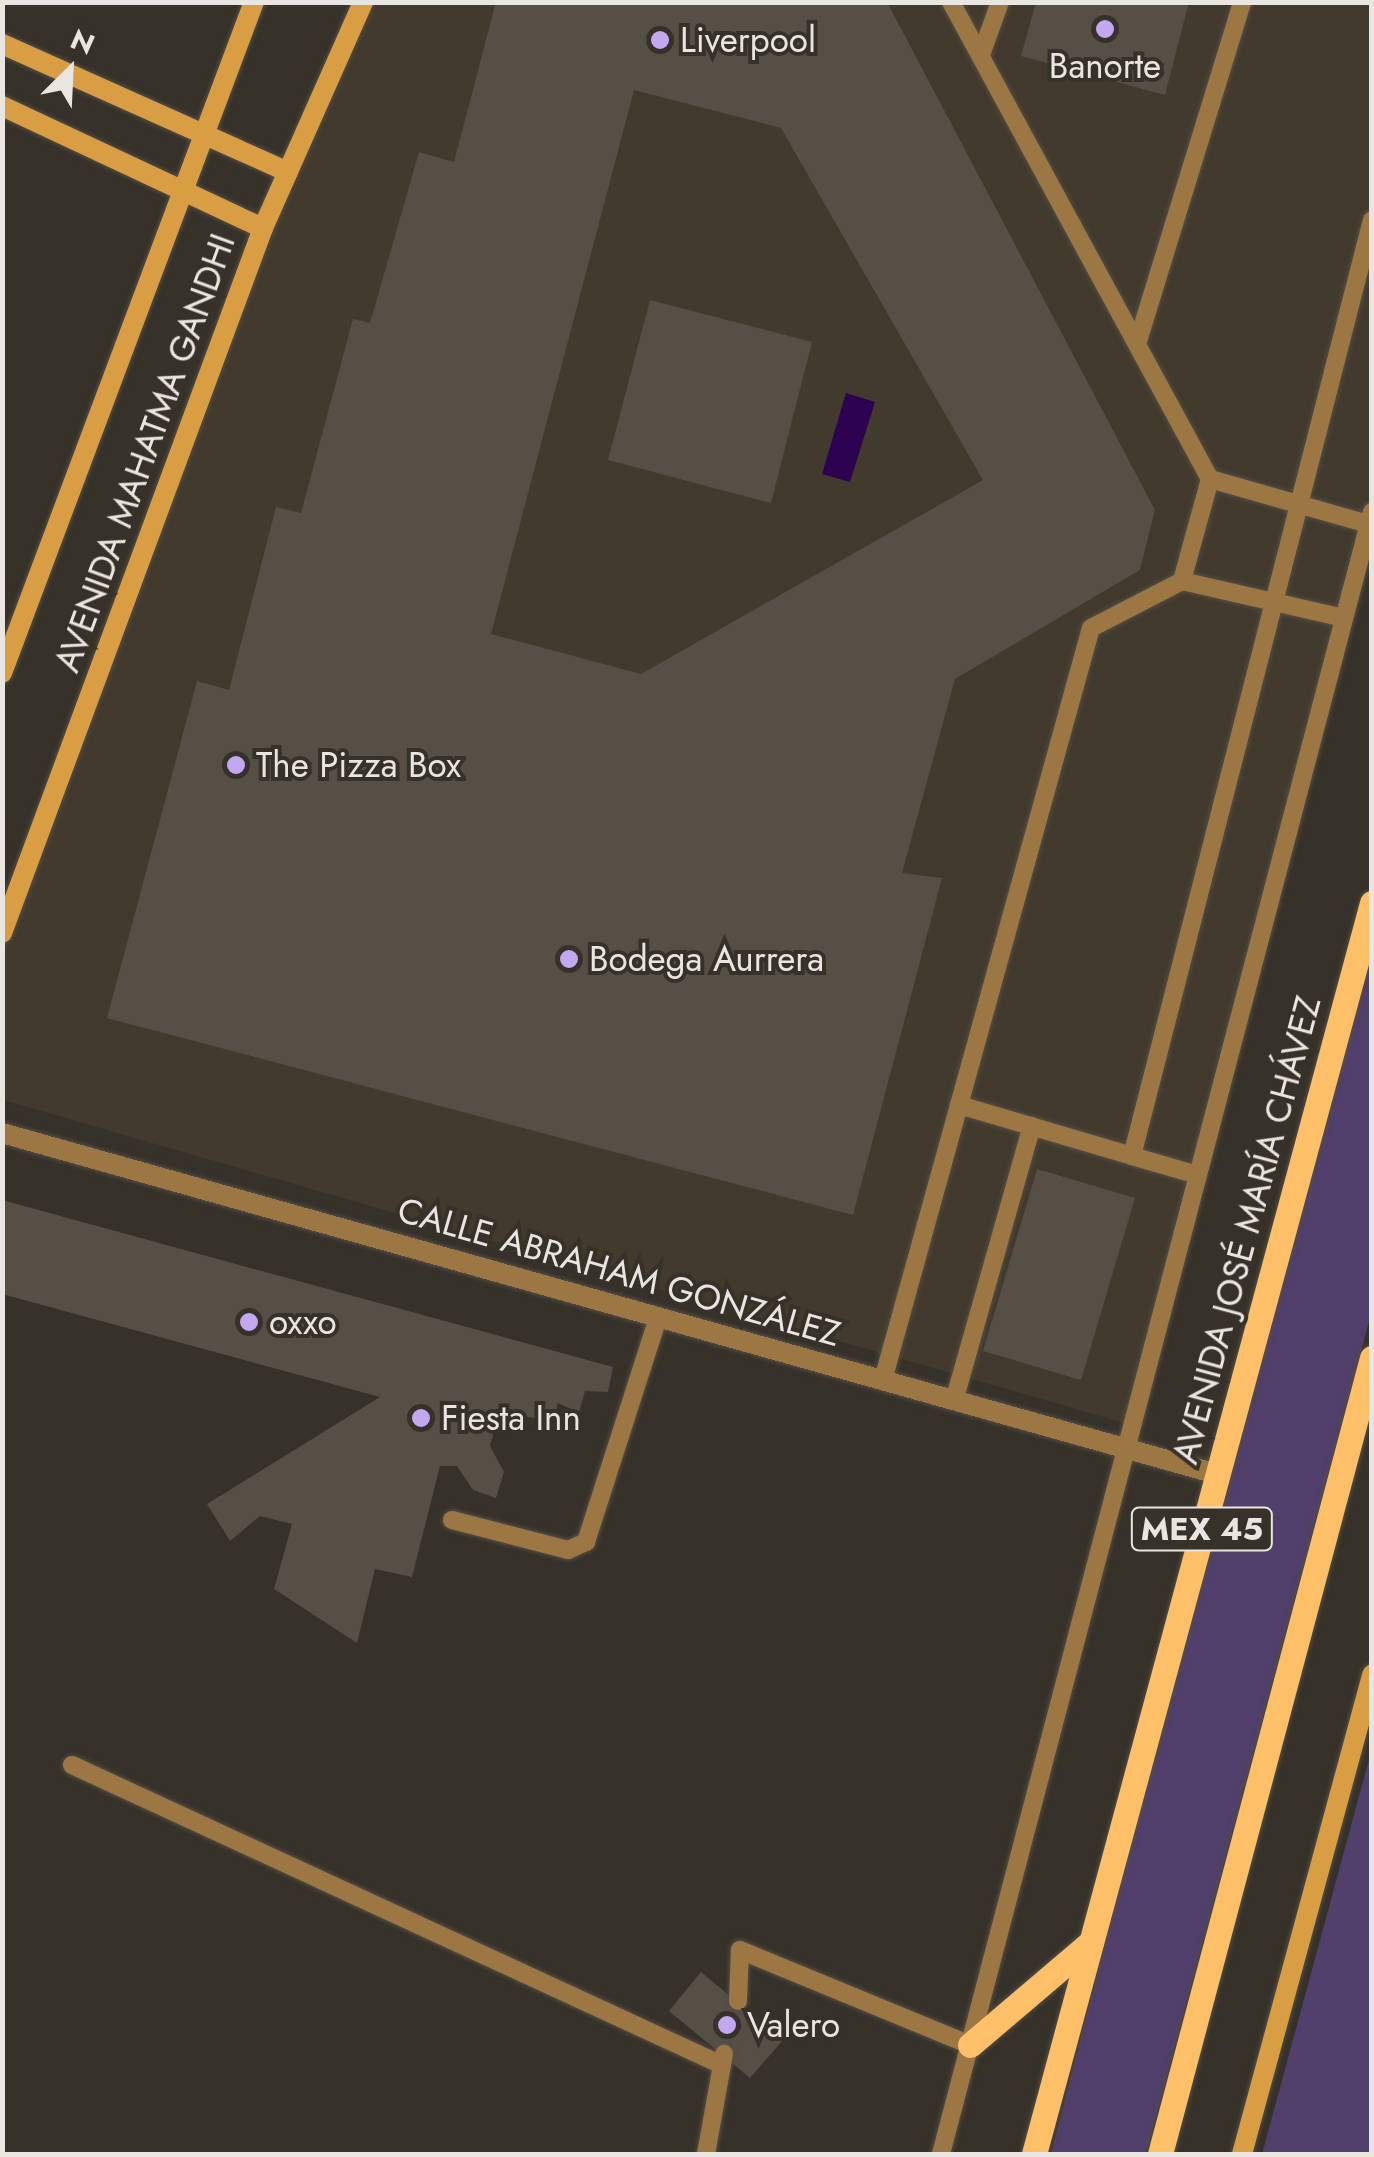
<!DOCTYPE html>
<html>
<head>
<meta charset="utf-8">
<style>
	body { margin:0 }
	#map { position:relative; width:1374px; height:2157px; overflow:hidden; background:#363129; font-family:Jost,sans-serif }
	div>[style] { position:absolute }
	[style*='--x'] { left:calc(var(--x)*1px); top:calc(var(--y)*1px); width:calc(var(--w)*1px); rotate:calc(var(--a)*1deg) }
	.built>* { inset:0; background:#423a2d }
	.green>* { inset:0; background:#513f6c }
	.water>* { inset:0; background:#2d0250 }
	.building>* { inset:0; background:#554f46 }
	.roads { filter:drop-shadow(0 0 2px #534e46) drop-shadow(0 0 2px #534e46) }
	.lane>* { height:18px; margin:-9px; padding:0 9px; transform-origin:9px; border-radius:9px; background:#9c7743 }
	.street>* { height:20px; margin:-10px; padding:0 10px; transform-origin:10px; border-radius:10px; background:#9c7743 }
	.secondary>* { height:20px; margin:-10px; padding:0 10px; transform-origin:10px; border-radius:10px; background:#d99e44 }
	.primary>* { height:25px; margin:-12.5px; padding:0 12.5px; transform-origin:12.5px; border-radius:12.5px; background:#fdc068 }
	.dots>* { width:28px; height:28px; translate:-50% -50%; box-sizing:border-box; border:5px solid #363129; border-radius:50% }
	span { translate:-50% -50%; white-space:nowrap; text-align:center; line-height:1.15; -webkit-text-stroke:8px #363129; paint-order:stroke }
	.shield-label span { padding:2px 8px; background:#363129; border:2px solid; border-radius:8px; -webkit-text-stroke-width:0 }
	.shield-label { font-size:32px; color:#e9e5e0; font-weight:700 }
	.poi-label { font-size:35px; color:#e9e5e0 }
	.left { translate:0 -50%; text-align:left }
	.street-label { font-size:35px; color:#e9e5e0 }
	.frame { position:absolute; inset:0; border:5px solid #e9e5e0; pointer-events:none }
	.north { position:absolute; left:20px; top:20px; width:100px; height:100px; -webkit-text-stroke:8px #363129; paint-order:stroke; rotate:24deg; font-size:28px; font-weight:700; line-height:40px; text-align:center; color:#e9e5e0 }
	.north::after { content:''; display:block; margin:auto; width:35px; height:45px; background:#e9e5e0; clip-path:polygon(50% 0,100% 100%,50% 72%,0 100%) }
</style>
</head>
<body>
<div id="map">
	<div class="built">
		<div style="clip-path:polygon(360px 3px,1371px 3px,1371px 542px,1138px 1427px,3px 1100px,2px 946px)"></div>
	</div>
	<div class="green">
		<div style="clip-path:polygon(1371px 954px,1371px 1314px,1146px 2154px,1051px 2154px,1221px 1490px)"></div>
		<div style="clip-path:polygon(1371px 1752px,1371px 2154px,1262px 2154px)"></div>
	</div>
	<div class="water">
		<div style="clip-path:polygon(846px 393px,875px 402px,850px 482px,822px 474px)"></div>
	</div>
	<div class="building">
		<div style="clip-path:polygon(evenodd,496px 2px,887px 2px,1155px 510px,1140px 570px,955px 679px,902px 873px,942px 878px,853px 1215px,107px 1018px,197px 681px,229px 690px,276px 507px,301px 513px,353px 319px,370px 323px,419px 152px,454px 162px,496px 2px,634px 90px,781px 128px,983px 480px,641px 674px,491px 634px,634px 90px)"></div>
		<div style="clip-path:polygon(1036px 2px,1189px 2px,1165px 95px,1021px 56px)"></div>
		<div style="clip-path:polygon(650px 300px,812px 342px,771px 503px,608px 460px)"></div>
		<div style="clip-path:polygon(1037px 1169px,1135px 1198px,1081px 1380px,983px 1351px)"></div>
		<div style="clip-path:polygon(2px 1200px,613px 1367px,608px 1392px,585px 1391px,579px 1412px,557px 1403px,557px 1423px,499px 1411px,490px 1446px,504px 1472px,496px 1498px,473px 1490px,457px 1466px,440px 1466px,412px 1577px,375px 1569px,357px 1643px,274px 1589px,292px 1524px,260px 1516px,230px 1541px,207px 1504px,380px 1397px,2px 1294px)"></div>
		<div style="clip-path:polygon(701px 1972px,783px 2040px,750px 2078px,669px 2011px)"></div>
	</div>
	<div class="roads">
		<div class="lane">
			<div style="--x:951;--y:2;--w:543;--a:61.5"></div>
			<div style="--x:1210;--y:479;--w:106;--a:105.4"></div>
			<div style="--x:981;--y:55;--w:56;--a:-70.3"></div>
			<div style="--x:1138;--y:341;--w:355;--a:-72.9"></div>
			<div style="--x:1210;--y:479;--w:164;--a:15.9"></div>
			<div style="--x:959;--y:1105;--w:180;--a:16.4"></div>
			<div style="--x:1132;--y:1156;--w:966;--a:-75.62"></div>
			<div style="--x:1132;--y:1156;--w:65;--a:16.2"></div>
			<div style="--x:883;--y:1380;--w:780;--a:-74.54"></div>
			<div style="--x:1091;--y:628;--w:102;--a:-27.3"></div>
			<div style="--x:1182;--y:581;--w:165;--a:12.9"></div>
			<div style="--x:954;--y:1401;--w:286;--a:-74.2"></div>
			<div style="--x:452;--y:1520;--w:120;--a:14.5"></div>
			<div style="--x:568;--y:1550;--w:20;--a:-24"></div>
			<div style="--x:586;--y:1542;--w:235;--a:-72.2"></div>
			<div style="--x:72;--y:1765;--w:716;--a:24.78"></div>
			<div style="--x:738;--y:2001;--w:51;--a:-87.8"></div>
			<div style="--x:740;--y:1950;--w:249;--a:22.4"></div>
			<div style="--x:706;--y:2154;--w:102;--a:-79.8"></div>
			<div style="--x:941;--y:2154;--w:1698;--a:-75.29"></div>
		</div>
		<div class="street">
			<div style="--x:2;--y:1133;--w:1262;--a:15.68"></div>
		</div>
		<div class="secondary">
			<div style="--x:2;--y:44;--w:313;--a:24.1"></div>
			<div style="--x:2;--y:106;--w:288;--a:25.1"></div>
			<div style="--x:2;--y:673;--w:717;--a:-69.42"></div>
			<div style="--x:2;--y:933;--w:752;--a:-69.68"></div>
			<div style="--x:263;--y:228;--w:247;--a:-66.1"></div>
			<div style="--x:1242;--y:2154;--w:497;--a:-74.8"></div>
		</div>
		<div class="primary">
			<div style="--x:970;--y:2045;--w:159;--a:-40.4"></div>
			<div style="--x:1034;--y:2154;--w:1296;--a:-74.88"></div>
			<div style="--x:1160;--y:2154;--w:824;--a:-75.09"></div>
		</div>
	</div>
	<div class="dots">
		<div style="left:1105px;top:29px;background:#c4a7f1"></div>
		<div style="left:660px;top:40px;background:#c4a7f1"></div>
		<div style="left:236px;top:765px;background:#c4a7f1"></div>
		<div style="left:569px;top:959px;background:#c4a7f1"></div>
		<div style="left:249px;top:1322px;background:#c4a7f1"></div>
		<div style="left:421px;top:1418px;background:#c4a7f1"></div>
		<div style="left:727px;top:2025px;background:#c4a7f1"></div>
	</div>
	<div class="shield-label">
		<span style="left:1202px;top:1529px">MEX 45</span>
	</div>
	<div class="poi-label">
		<span class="left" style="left:680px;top:40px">Liverpool</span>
		<span style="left:1105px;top:66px">Banorte</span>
		<span class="left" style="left:256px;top:765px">The Pizza Box</span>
		<span class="left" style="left:589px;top:959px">Bodega Aurrera</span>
		<span class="left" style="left:269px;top:1322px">oxxo</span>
		<span class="left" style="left:441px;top:1418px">Fiesta Inn</span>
		<span class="left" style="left:747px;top:2025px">Valero</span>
	</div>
	<div class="street-label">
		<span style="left:145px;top:453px;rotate:-70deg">AVENIDA MAHATMA GANDHI</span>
		<span style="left:1247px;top:1230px;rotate:-75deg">AVENIDA JOSÉ MARÍA CHÁVEZ</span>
		<span style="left:619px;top:1272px;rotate:16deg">CALLE ABRAHAM GONZÁLEZ</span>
	</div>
	<div class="frame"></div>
	<div class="north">N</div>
</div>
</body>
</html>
